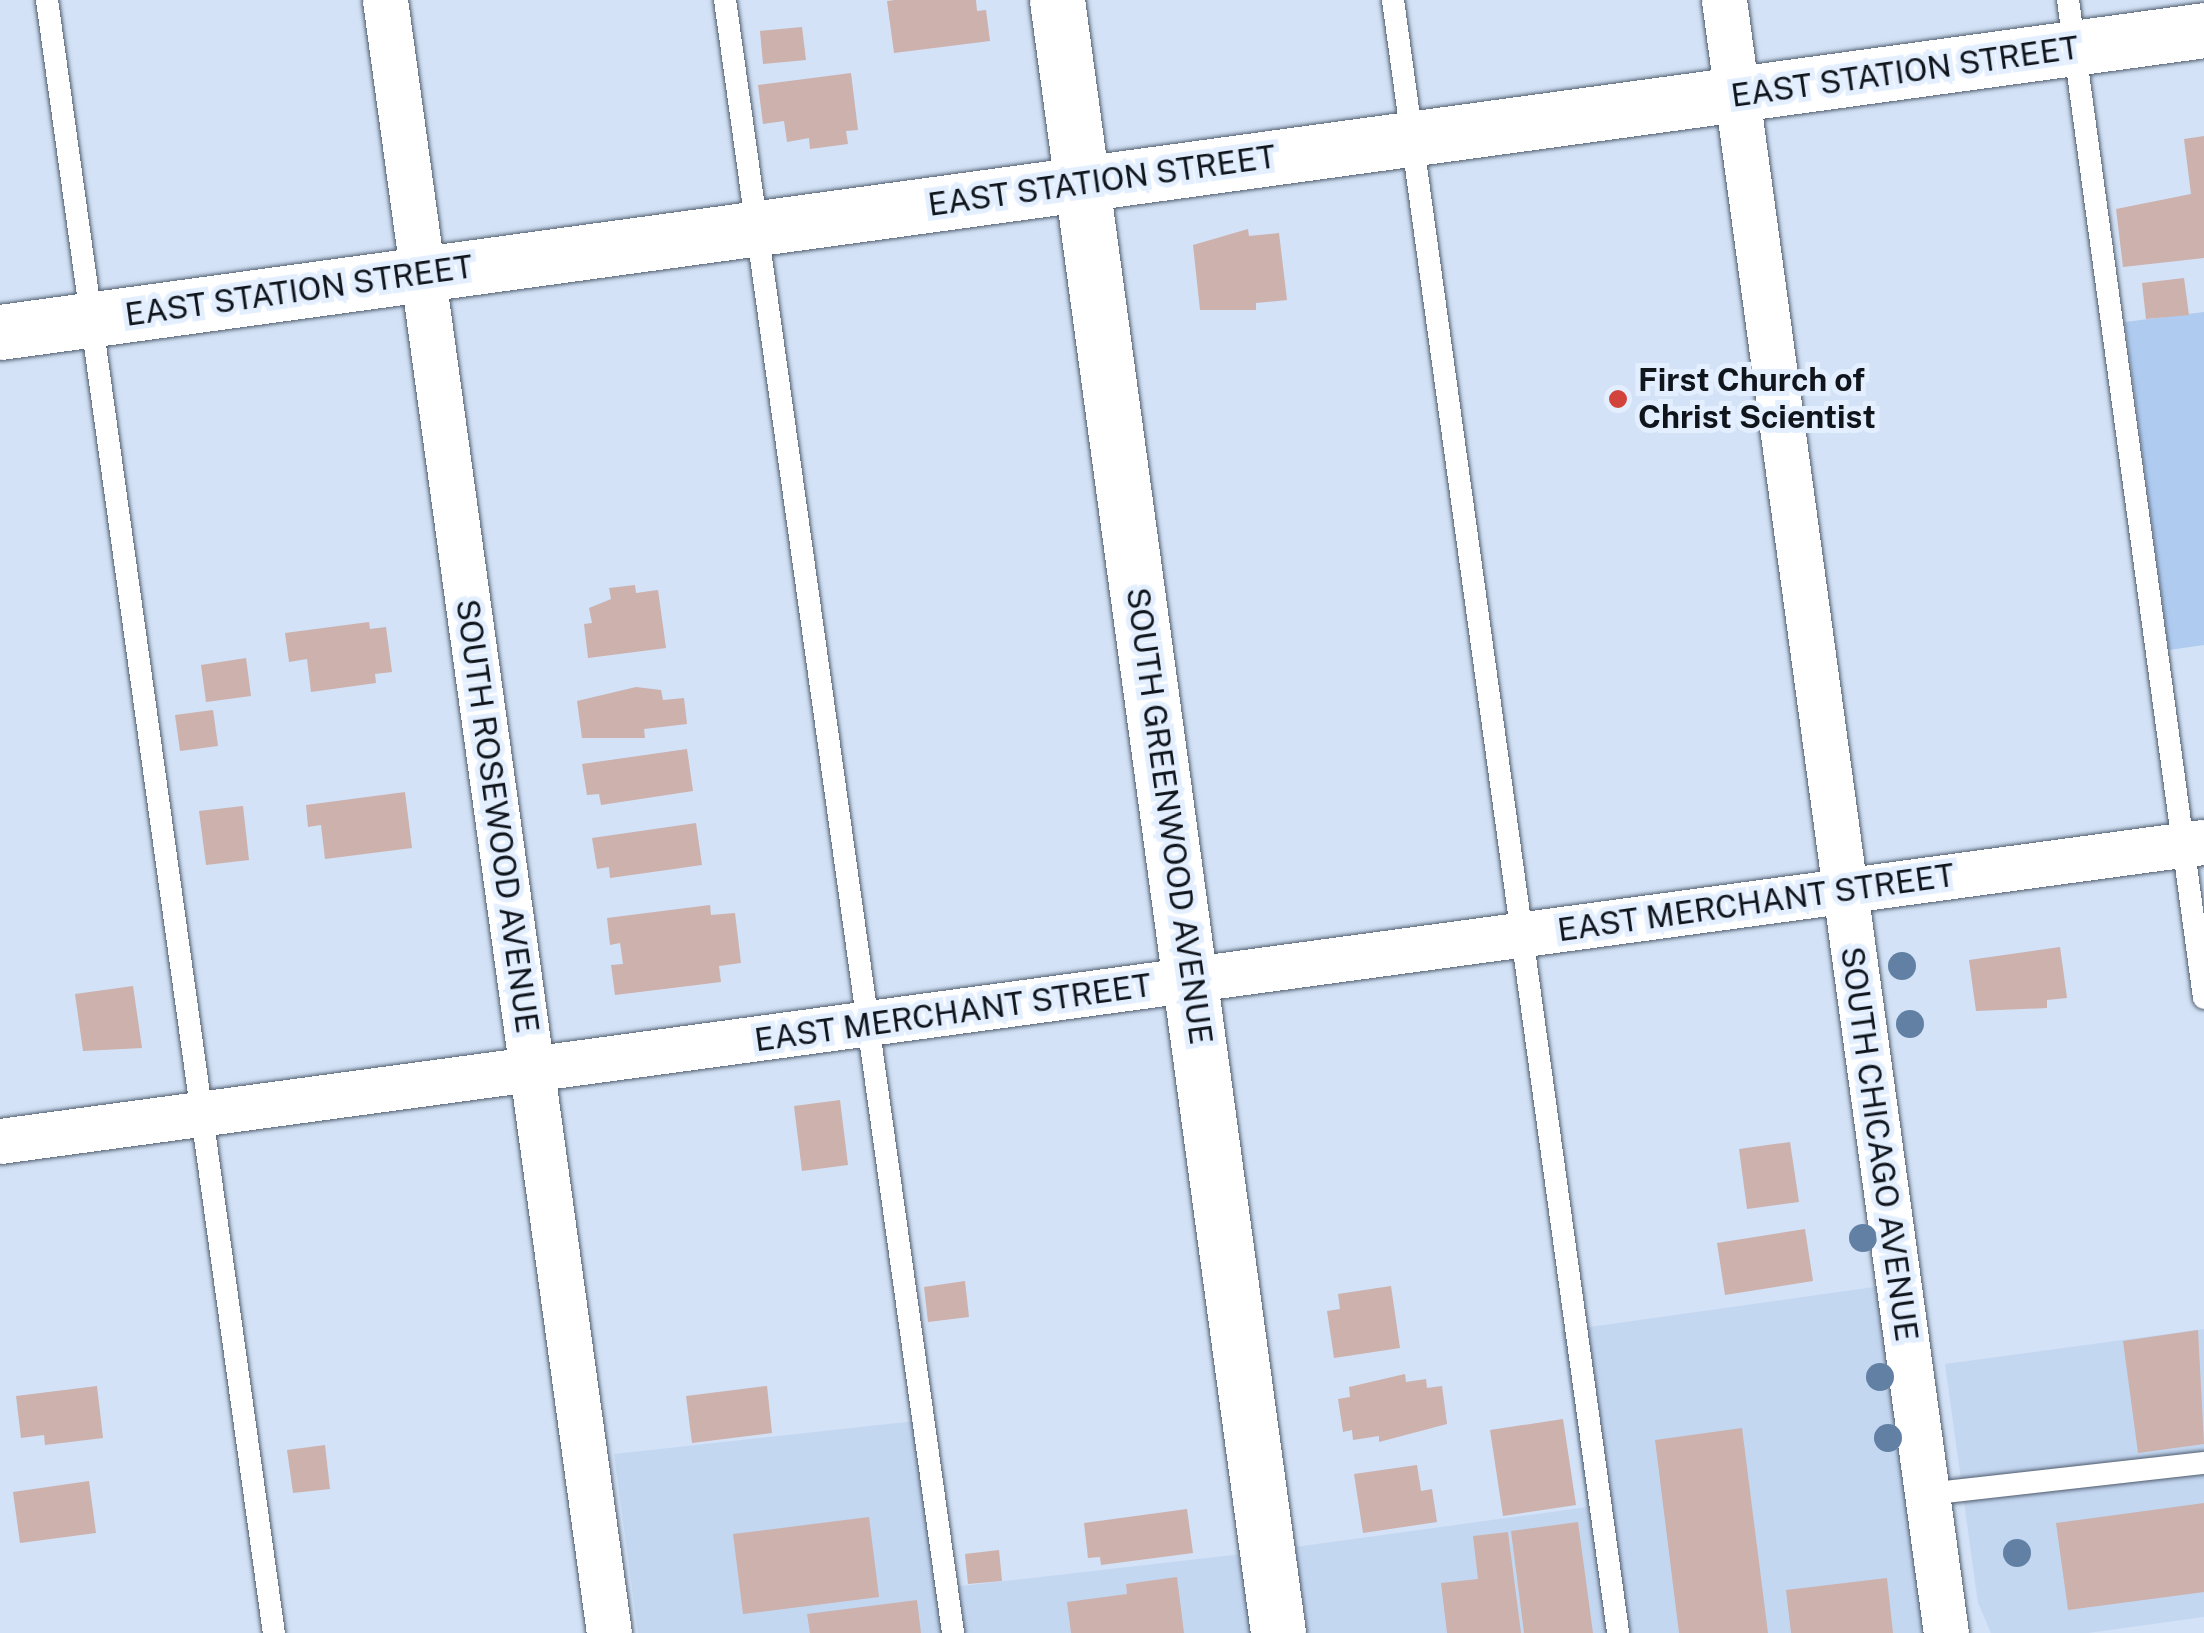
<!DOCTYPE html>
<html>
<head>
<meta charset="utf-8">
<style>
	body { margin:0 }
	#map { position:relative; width:2204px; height:1633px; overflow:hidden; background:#d3e2f6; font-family:"Public Sans",sans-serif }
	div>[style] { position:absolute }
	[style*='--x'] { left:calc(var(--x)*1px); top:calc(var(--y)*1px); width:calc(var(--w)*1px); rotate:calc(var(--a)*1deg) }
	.built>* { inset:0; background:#c4d7f1 }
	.green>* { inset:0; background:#afcbf0 }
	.building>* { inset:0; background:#ccb1ad }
	.roads { filter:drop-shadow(0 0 2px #4f5c6d) drop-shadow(0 0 2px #4f5c6d) }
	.service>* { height:22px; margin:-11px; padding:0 11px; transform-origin:11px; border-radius:11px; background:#fff }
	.minor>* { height:45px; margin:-22.5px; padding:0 22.5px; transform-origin:22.5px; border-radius:22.5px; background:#fff }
	.tertiary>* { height:55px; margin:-27.5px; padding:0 27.5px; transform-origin:27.5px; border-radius:27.5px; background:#fff }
	.secondary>* { height:55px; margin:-27.5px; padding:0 27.5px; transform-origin:27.5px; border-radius:27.5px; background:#fff }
	.trees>* { width:28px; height:28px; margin:-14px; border-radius:50%; background:#6180a4 }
	.dots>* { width:28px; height:28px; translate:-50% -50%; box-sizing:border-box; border:5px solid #e3efff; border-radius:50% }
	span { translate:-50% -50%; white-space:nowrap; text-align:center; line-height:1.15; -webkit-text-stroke:10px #e3efff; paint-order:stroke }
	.street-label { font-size:32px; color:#10151c }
	.poi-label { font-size:32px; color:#10151c; font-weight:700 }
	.left { translate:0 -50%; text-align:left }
</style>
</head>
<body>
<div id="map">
	<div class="built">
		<div style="clip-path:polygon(1881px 1286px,1925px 1633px,1308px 1633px,1295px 1547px,1587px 1507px,1561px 1331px)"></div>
		<div style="clip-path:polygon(2204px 1329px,2204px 1617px,2088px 1633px,1991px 1633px,1978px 1603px,1945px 1364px)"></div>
		<div style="clip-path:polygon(934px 1419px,952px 1587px,1242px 1554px,1253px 1633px,638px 1633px,614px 1454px)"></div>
	</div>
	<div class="green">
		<div style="clip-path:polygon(2204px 312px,2204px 645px,2169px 650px,2125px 322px)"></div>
	</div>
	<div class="building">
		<div style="clip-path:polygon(895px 0,976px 0,977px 11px,986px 10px,990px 41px,894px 53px,887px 1px)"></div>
		<div style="clip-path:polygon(802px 27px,806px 60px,763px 64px,760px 31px)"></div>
		<div style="clip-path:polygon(851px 73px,858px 130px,846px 131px,848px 144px,810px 149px,809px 138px,787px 142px,784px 121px,763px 124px,758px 85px)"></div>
		<div style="clip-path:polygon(2204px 136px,2204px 258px,2123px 267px,2116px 209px,2191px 194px,2184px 139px)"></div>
		<div style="clip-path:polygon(1248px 229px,1249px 236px,1279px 233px,1287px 300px,1256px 303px,1256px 310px,1200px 310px,1193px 245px)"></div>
		<div style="clip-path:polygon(2184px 278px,2189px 315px,2146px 319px,2142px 283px)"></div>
		<div style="clip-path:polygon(635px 585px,636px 593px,658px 590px,666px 648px,588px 658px,584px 624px,592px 623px,589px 608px,611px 599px,609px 588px)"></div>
		<div style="clip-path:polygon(369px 622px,370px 629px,386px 627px,392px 672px,375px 674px,376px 683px,311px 692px,307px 659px,289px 662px,285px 633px)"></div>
		<div style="clip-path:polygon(246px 658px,251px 696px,206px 702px,201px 665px)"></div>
		<div style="clip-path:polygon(636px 687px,661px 690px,663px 700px,684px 698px,687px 724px,644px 729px,645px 738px,582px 738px,577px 701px)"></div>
		<div style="clip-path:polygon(213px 710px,218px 746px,180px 751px,175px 715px)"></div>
		<div style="clip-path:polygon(687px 749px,693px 791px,601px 805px,599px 794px,587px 795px,582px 764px)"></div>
		<div style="clip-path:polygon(405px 792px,412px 848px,325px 859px,321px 825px,308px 827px,306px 805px)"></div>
		<div style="clip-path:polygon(243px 806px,249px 860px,206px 865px,199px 811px)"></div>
		<div style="clip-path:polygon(696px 823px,702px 865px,610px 878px,609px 867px,597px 869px,592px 838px)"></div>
		<div style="clip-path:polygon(710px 905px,711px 915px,735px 913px,741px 963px,719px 966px,721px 982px,615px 995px,611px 965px,623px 964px,620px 943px,610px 945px,607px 918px)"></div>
		<div style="clip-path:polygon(2060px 947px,2067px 998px,2047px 1000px,2047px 1008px,1976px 1011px,1969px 960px)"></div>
		<div style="clip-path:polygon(133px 986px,142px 1048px,83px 1051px,75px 994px)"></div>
		<div style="clip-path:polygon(840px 1100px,848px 1165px,802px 1171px,794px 1106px)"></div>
		<div style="clip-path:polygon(1790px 1142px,1799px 1202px,1747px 1209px,1739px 1149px)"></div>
		<div style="clip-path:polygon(1805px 1229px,1813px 1281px,1725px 1295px,1717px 1243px)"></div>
		<div style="clip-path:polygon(965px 1281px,969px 1317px,928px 1322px,924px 1287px)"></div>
		<div style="clip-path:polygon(1391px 1286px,1400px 1348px,1334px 1358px,1327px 1311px,1340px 1309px,1338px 1294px)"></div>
		<div style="clip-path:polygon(2198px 1330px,2204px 1444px,2138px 1453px,2123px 1341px)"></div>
		<div style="clip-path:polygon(1405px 1374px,1406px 1382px,1426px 1379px,1427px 1388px,1442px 1386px,1447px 1424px,1379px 1442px,1379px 1436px,1353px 1440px,1352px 1430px,1343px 1432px,1338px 1399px,1350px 1397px,1349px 1387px)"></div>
		<div style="clip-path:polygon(97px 1386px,103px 1438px,45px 1445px,44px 1435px,21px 1438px,16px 1396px)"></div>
		<div style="clip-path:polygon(767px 1386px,772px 1433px,692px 1443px,686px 1396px)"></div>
		<div style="clip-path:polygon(1563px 1419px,1576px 1505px,1503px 1516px,1490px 1430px)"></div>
		<div style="clip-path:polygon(1742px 1428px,1768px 1633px,1679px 1633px,1655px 1440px)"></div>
		<div style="clip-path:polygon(325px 1445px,330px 1489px,293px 1493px,287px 1450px)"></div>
		<div style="clip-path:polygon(1417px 1465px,1421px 1491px,1432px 1489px,1437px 1522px,1363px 1533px,1354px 1474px)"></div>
		<div style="clip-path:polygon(89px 1481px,96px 1533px,20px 1543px,13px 1492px)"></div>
		<div style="clip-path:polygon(2204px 1503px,2204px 1592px,2068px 1610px,2056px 1523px)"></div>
		<div style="clip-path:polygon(1187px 1509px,1193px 1553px,1101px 1565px,1100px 1557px,1088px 1558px,1084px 1523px)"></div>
		<div style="clip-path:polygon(869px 1517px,879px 1597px,743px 1614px,733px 1534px)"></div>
		<div style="clip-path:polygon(1578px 1522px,1593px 1633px,1524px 1633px,1511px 1531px)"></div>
		<div style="clip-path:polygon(1508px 1532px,1521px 1633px,1447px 1633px,1441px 1583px,1478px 1579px,1473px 1536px)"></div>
		<div style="clip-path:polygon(999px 1550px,1002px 1581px,968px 1584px,965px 1554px)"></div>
		<div style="clip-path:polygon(1177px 1577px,1184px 1633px,1071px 1633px,1067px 1602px,1127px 1594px,1126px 1584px)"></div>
		<div style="clip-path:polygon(1887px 1578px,1893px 1633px,1791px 1633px,1786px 1590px)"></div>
		<div style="clip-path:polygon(917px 1600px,921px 1633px,810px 1633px,807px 1614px)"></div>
	</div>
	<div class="roads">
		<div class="service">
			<div style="--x:47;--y:0;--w:1649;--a:82.09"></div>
			<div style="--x:725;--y:0;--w:1649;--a:82.05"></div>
			<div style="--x:1393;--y:0;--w:1648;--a:82.15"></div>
			<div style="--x:2068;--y:0;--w:1007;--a:82.24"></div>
			<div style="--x:1927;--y:1494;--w:279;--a:-6.4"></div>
		</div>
		<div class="minor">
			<div style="--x:385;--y:0;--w:1648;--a:82.19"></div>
			<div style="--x:1724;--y:0;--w:1648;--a:82.26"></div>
			<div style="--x:0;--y:1141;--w:2224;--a:-7.73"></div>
		</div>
		<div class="tertiary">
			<div style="--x:1057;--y:0;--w:1648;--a:82.29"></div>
		</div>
		<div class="secondary">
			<div style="--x:0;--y:332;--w:2225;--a:-7.8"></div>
		</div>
	</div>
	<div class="trees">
		<div style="left:1902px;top:966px"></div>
		<div style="left:1910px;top:1024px"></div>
		<div style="left:1863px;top:1238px"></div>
		<div style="left:1880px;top:1377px"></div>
		<div style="left:1888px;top:1438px"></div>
		<div style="left:2017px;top:1553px"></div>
	</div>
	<div class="dots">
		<div style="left:1618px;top:399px;background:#d2443b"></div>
	</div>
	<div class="street-label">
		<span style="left:1905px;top:72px;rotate:-8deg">EAST STATION STREET</span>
		<span style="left:1102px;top:181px;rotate:-8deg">EAST STATION STREET</span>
		<span style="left:299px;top:291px;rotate:-8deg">EAST STATION STREET</span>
		<span style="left:497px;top:816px;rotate:82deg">SOUTH ROSEWOOD AVENUE</span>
		<span style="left:1169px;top:816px;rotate:82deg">SOUTH GREENWOOD AVENUE</span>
		<span style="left:1756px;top:903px;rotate:-8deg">EAST MERCHANT STREET</span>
		<span style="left:953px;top:1013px;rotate:-8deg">EAST MERCHANT STREET</span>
		<span style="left:1879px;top:1144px;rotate:82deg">SOUTH CHICAGO AVENUE</span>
	</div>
	<div class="poi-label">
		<span class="left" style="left:1638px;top:399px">First Church of<br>Christ Scientist</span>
	</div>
</div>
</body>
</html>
